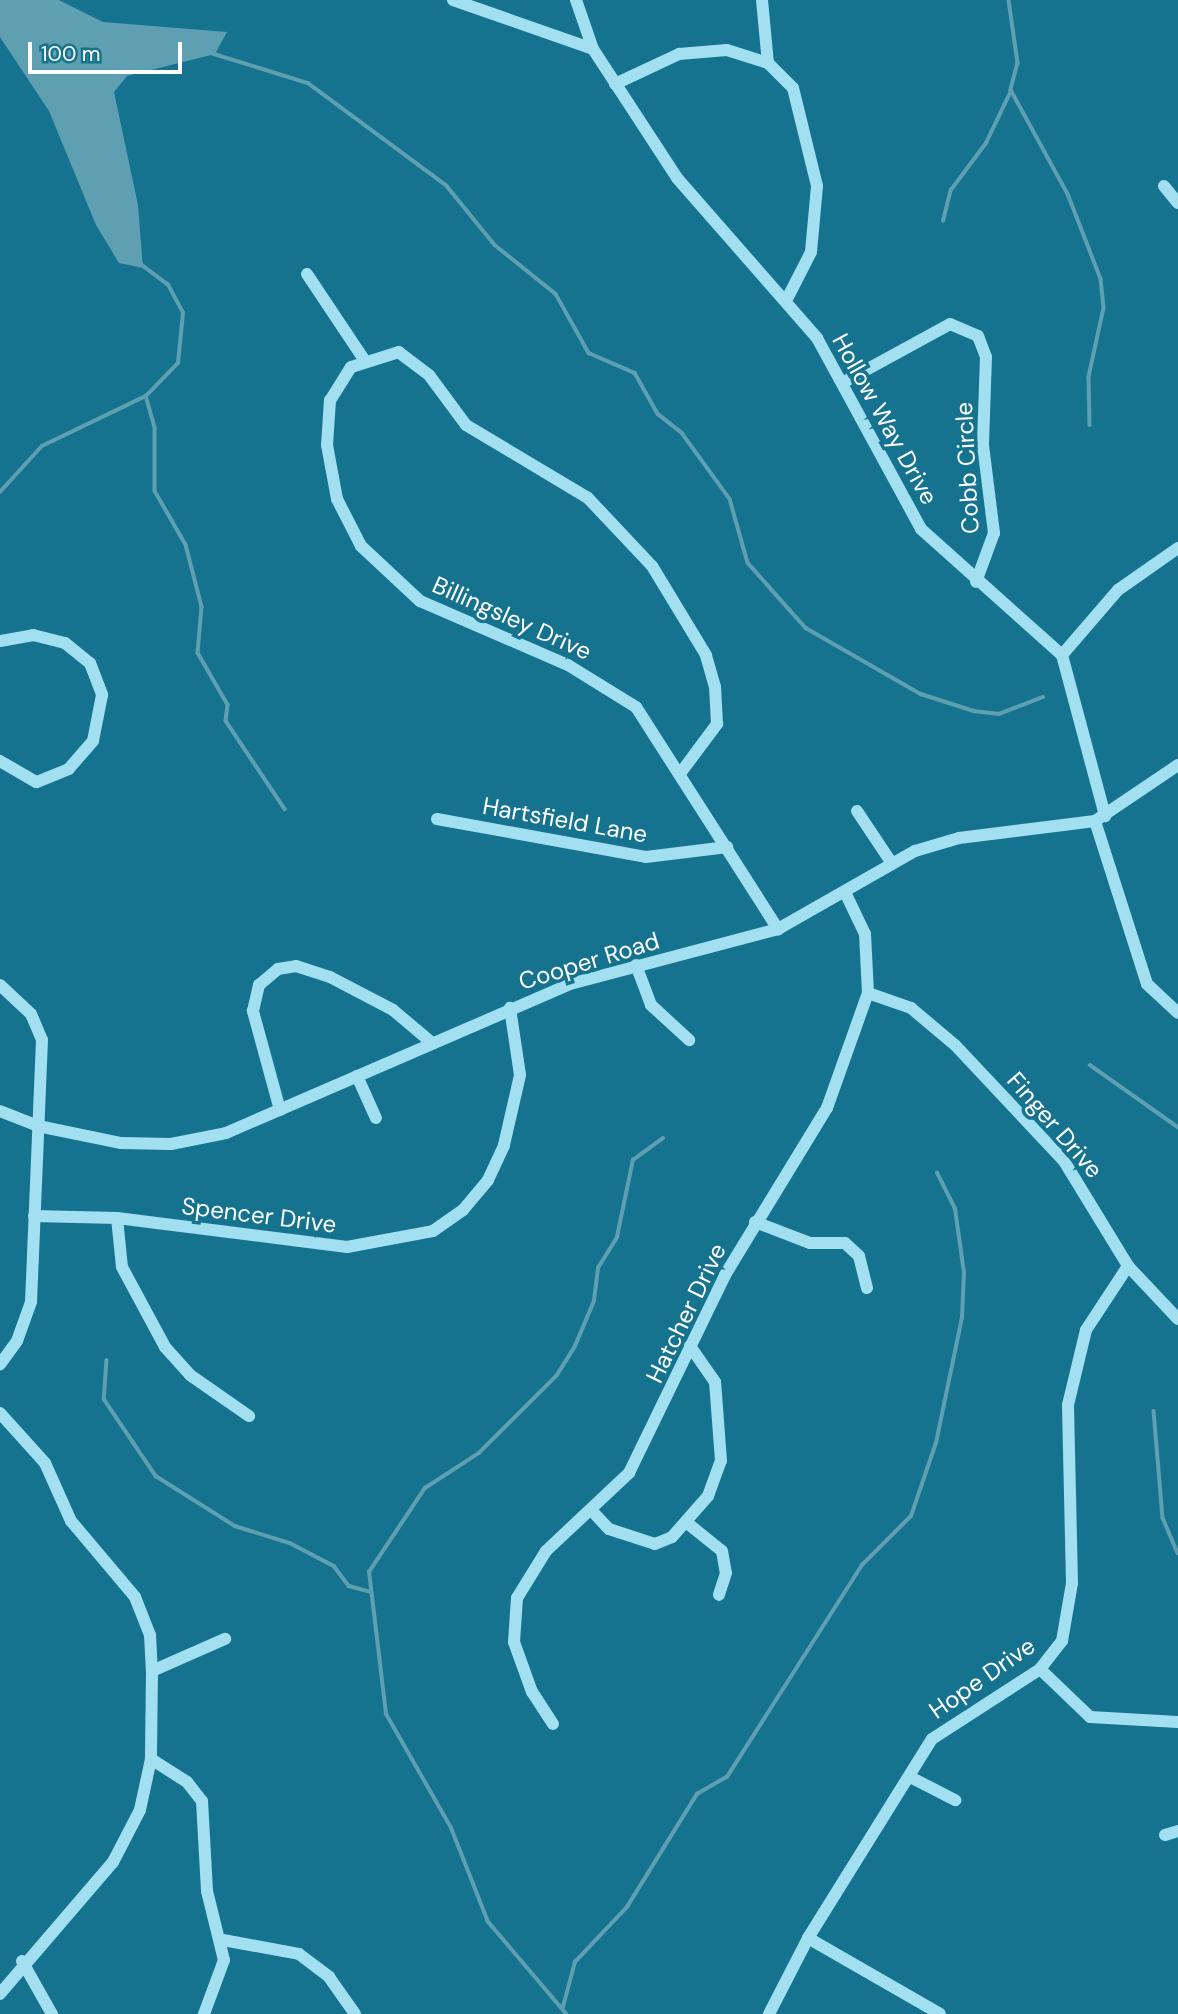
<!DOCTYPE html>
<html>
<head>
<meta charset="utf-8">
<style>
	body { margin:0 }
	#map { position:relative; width:1178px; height:2014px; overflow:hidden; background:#16738f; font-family:"DM Sans",sans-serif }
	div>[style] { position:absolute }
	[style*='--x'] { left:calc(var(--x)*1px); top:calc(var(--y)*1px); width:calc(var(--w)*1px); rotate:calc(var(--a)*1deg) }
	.water>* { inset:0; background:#5f9fb2 }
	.stream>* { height:3.5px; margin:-1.75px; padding:0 1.75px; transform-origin:1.75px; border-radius:1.75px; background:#5f9fb2 }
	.minor>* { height:12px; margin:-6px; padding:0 6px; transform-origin:6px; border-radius:6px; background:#a2dff0 }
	span { translate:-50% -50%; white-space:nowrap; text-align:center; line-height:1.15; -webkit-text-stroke:7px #16738f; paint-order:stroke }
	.street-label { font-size:24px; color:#fff }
	.scale { position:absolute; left:28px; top:42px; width:154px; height:32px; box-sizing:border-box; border:4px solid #fff; border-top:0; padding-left:9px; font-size:21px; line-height:24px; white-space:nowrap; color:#fff; -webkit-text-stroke:5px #16738f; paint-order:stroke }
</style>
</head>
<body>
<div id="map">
	<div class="water">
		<div style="clip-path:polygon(0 0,59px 0,103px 22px,227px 32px,215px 54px,127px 76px,114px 92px,138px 205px,143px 268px,119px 263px,96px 225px,49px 111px,0 37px)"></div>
	</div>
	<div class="stream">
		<div style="--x:1009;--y:0;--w:64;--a:81.9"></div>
		<div style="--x:1018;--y:63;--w:28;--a:105"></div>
		<div style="--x:1011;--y:90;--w:119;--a:61.3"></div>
		<div style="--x:1068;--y:194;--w:91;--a:68.8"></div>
		<div style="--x:1101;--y:279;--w:29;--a:84"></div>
		<div style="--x:1104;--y:308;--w:71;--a:102.3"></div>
		<div style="--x:1089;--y:377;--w:48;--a:88.8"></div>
		<div style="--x:211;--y:53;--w:102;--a:17.2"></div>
		<div style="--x:308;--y:83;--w:173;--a:36.5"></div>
		<div style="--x:447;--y:186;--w:76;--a:50.9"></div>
		<div style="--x:495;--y:245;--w:78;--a:38.8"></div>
		<div style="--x:556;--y:294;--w:68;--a:60.8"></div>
		<div style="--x:589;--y:353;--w:50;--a:23.5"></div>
		<div style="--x:635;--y:373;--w:47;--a:60.7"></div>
		<div style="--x:658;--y:414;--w:31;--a:38"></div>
		<div style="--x:682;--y:433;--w:82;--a:54"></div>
		<div style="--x:730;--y:499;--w:66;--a:74.3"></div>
		<div style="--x:748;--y:563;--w:87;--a:48.3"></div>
		<div style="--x:806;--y:628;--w:133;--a:29.9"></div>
		<div style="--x:921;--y:694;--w:56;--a:17.8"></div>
		<div style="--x:974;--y:711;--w:25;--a:7"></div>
		<div style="--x:999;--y:714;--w:47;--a:-21.1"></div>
		<div style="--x:943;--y:221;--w:32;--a:-76"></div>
		<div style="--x:951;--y:190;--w:59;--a:-53.3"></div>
		<div style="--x:986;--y:143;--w:58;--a:-64.3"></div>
		<div style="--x:146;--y:396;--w:33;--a:74"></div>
		<div style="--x:155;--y:428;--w:63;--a:90"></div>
		<div style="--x:155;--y:491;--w:62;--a:60.1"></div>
		<div style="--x:186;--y:545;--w:64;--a:75.5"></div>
		<div style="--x:202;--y:607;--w:46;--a:95"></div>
		<div style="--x:198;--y:653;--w:60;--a:60"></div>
		<div style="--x:228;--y:705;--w:16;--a:97"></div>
		<div style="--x:226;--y:721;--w:106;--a:56.2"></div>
		<div style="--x:0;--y:492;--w:62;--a:-47.6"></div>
		<div style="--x:42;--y:446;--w:115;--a:-25.7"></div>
		<div style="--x:146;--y:396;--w:46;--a:-45.9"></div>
		<div style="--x:178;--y:363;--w:50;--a:-84.3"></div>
		<div style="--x:183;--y:313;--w:32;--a:-118"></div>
		<div style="--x:168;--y:285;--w:34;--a:-143"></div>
		<div style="--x:1090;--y:1065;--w:108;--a:35.2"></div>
		<div style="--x:107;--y:1360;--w:39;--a:94"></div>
		<div style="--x:104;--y:1399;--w:93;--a:56"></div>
		<div style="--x:156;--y:1476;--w:93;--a:32.3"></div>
		<div style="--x:235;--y:1526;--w:58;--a:17.2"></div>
		<div style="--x:290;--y:1543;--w:50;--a:27.6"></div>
		<div style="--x:334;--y:1566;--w:25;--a:53"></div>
		<div style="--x:349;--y:1586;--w:23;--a:15"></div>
		<div style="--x:1154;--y:1411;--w:107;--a:85.2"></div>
		<div style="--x:1163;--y:1518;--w:38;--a:67"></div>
		<div style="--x:563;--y:2007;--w:47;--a:-75.1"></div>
		<div style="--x:575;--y:1962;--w:76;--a:-46.6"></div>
		<div style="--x:627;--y:1907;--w:133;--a:-58.2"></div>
		<div style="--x:697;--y:1794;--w:34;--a:-30"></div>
		<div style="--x:727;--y:1777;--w:251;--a:-57.5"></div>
		<div style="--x:862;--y:1565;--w:69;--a:-45"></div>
		<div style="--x:911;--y:1516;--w:77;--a:-71.1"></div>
		<div style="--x:936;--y:1443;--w:128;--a:-78.3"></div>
		<div style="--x:962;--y:1318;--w:45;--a:-87.5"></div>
		<div style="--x:964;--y:1273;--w:65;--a:-98"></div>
		<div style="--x:955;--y:1209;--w:40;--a:-116.6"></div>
		<div style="--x:566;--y:2014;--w:121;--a:-130.3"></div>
		<div style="--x:488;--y:1922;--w:101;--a:-111.5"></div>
		<div style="--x:451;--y:1828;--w:131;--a:-119.7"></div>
		<div style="--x:386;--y:1714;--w:143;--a:-96.8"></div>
		<div style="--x:369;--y:1572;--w:101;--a:-56.3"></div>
		<div style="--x:425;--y:1488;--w:64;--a:-32.9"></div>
		<div style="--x:479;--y:1453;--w:110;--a:-45"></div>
		<div style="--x:557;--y:1375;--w:34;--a:-58"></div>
		<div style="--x:575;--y:1346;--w:49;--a:-67.1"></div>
		<div style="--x:594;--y:1301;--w:33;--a:-83"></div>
		<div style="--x:598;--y:1268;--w:36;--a:-58"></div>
		<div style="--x:617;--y:1237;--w:79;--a:-78.3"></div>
		<div style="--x:633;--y:1160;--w:37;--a:-36"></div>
	</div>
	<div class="minor">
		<div style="--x:453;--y:0;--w:148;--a:19.3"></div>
		<div style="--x:576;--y:0;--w:52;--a:70.9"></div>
		<div style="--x:593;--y:49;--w:154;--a:56.9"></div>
		<div style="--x:677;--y:178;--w:213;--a:48.8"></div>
		<div style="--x:817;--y:338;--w:217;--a:61.4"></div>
		<div style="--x:921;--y:529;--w:189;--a:41.8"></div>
		<div style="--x:1062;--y:655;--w:167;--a:75"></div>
		<div style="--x:762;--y:0;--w:63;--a:84.6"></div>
		<div style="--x:615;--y:84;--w:71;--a:-25.1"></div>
		<div style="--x:679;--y:54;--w:48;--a:-4.8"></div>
		<div style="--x:727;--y:50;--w:43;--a:17.6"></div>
		<div style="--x:768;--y:63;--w:35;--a:45"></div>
		<div style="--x:793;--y:88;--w:101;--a:76.2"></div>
		<div style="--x:817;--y:186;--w:66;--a:95.2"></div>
		<div style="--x:811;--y:252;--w:51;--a:117.1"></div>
		<div style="--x:1164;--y:186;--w:22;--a:51"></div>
		<div style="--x:307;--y:274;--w:101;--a:56.3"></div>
		<div style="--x:844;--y:382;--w:121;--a:-28.7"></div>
		<div style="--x:950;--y:324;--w:30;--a:23"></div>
		<div style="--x:978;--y:336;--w:22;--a:69"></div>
		<div style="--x:986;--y:357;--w:88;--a:92"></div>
		<div style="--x:983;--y:445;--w:89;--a:82.9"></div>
		<div style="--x:994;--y:533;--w:52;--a:110.2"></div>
		<div style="--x:0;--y:641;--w:34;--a:-10"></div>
		<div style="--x:33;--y:635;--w:33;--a:14"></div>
		<div style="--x:65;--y:643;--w:32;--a:39"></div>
		<div style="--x:90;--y:663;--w:34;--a:69"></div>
		<div style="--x:102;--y:695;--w:47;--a:101.1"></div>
		<div style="--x:93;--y:741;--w:37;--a:131"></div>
		<div style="--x:69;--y:769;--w:35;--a:158"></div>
		<div style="--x:36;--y:782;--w:42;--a:-149.7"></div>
		<div style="--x:1062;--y:655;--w:86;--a:-49.3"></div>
		<div style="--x:1118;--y:590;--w:73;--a:-35"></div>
		<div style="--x:682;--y:771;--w:59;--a:-53.3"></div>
		<div style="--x:717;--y:724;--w:37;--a:-93"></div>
		<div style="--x:715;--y:687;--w:33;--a:-106"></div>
		<div style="--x:706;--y:655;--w:104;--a:-121.2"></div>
		<div style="--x:652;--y:566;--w:93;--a:-133.3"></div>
		<div style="--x:588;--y:498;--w:142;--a:-149.1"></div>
		<div style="--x:466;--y:425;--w:62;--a:-126.5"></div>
		<div style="--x:429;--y:375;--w:38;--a:-143"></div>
		<div style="--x:399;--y:352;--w:50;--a:162.6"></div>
		<div style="--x:351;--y:367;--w:39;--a:122"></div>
		<div style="--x:330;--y:400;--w:45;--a:93.8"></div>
		<div style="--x:327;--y:445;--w:55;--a:79.5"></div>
		<div style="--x:337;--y:499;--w:53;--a:62.9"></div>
		<div style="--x:361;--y:546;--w:81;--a:43"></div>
		<div style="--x:420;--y:601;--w:161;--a:23.4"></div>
		<div style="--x:568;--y:665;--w:80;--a:31.7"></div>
		<div style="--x:636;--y:707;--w:264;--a:57.4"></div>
		<div style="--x:857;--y:811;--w:61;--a:56.3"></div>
		<div style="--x:437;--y:819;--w:212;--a:10.3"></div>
		<div style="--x:646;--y:857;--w:82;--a:-7"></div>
		<div style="--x:1095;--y:821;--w:171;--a:72.3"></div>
		<div style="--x:1147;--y:984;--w:42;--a:43.1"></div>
		<div style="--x:636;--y:965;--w:43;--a:69.4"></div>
		<div style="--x:651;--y:1005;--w:52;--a:42.6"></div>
		<div style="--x:0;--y:985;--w:42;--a:43.1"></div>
		<div style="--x:31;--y:1014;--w:28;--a:67"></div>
		<div style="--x:42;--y:1040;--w:262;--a:92.4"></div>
		<div style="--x:31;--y:1302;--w:41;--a:109.7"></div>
		<div style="--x:17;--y:1341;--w:29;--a:126"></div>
		<div style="--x:868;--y:993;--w:46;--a:19.2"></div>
		<div style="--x:911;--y:1008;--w:57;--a:40.1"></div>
		<div style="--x:955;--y:1045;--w:159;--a:46.8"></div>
		<div style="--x:1064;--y:1161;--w:123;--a:58.6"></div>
		<div style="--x:1128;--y:1266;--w:73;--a:46.7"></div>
		<div style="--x:357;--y:1076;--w:46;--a:65.7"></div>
		<div style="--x:280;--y:1110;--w:103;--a:-105.3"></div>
		<div style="--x:253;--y:1011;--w:27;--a:-77"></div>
		<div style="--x:259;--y:985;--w:25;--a:-40"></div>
		<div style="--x:278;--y:969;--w:18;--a:-9"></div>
		<div style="--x:296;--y:966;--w:36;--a:18"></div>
		<div style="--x:330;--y:977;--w:71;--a:27.6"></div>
		<div style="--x:393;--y:1010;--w:51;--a:40.2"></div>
		<div style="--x:0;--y:1111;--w:41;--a:21.5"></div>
		<div style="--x:38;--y:1126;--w:85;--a:11.6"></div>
		<div style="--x:121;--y:1143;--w:50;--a:1.1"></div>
		<div style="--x:171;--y:1144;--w:56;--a:-11.3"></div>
		<div style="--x:226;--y:1133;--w:375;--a:-23.4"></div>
		<div style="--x:570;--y:984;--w:215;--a:-14.8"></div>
		<div style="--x:778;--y:929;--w:158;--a:-29.7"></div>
		<div style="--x:915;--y:851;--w:46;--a:-16.5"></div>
		<div style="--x:959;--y:838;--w:137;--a:-7.1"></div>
		<div style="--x:1095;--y:821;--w:100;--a:-34"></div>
		<div style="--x:34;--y:1216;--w:83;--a:1.4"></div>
		<div style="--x:117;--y:1218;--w:232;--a:7.2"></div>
		<div style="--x:347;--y:1247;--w:87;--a:-10.5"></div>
		<div style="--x:433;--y:1231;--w:37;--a:-35"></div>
		<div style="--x:463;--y:1210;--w:39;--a:-50"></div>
		<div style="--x:488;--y:1180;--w:38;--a:-65"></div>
		<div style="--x:504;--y:1145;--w:72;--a:-77.1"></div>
		<div style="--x:520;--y:1075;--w:68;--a:-98.5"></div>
		<div style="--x:117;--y:1218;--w:49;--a:84.2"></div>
		<div style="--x:122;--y:1267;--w:91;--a:61.7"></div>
		<div style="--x:165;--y:1347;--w:38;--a:48"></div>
		<div style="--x:190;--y:1375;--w:72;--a:34.8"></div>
		<div style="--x:755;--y:1222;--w:59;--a:20.9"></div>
		<div style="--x:810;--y:1243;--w:35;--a:0"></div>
		<div style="--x:845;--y:1243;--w:19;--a:43"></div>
		<div style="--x:859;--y:1256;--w:33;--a:76"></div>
		<div style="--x:0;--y:1413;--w:67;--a:48"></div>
		<div style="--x:45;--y:1463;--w:64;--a:65.9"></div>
		<div style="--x:71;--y:1521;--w:99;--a:49.9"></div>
		<div style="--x:135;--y:1597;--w:41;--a:68.5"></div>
		<div style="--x:150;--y:1635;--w:36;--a:87"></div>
		<div style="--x:152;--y:1671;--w:88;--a:90.7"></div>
		<div style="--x:151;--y:1759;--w:52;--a:102.2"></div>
		<div style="--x:140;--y:1810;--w:59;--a:117.4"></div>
		<div style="--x:113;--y:1862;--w:174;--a:130.6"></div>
		<div style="--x:593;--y:1512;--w:23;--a:47"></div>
		<div style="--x:609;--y:1529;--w:48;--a:18.1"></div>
		<div style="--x:655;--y:1544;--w:18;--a:-22"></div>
		<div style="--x:672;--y:1537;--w:55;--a:-48.7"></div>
		<div style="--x:708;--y:1496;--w:37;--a:-70"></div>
		<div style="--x:721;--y:1461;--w:79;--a:-94.3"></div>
		<div style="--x:715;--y:1382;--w:44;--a:-124.8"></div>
		<div style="--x:686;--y:1522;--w:46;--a:38.9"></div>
		<div style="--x:722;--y:1551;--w:22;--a:80"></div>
		<div style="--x:726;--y:1573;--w:23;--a:108"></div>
		<div style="--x:1040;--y:1669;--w:69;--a:43.8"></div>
		<div style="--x:1090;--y:1717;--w:88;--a:3.3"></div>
		<div style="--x:152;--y:1671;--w:80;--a:-23.7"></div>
		<div style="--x:553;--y:1724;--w:38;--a:-123"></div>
		<div style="--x:532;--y:1692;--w:53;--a:-109.8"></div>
		<div style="--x:514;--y:1642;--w:44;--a:-86.1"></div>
		<div style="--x:517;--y:1598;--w:55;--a:-58.3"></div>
		<div style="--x:546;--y:1551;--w:114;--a:-43.2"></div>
		<div style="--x:629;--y:1473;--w:220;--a:-64.1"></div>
		<div style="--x:725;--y:1275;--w:196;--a:-58.6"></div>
		<div style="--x:827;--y:1108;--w:122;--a:-70.4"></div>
		<div style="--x:868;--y:993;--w:59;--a:-92.9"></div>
		<div style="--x:865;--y:934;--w:47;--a:-115.5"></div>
		<div style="--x:151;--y:1759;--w:43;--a:32.6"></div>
		<div style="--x:187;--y:1782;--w:24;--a:52"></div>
		<div style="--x:202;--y:1801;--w:90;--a:86.8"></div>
		<div style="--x:207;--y:1891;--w:71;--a:76.2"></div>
		<div style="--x:224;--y:1960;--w:58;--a:110.3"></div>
		<div style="--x:910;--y:1777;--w:51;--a:27.1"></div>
		<div style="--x:1165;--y:1835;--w:14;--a:-17"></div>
		<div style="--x:808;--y:1938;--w:152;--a:29.9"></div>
		<div style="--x:223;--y:1940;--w:77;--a:10.4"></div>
		<div style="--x:299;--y:1954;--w:38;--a:37"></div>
		<div style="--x:329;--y:1977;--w:45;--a:54.9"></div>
		<div style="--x:22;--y:1961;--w:61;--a:60.5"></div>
		<div style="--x:769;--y:2014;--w:85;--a:-62.8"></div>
		<div style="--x:808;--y:1938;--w:234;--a:-58.1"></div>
		<div style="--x:932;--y:1739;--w:129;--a:-32.9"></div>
		<div style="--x:1040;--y:1669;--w:36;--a:-52"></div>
		<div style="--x:1062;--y:1641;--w:59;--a:-80.2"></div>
		<div style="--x:1072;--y:1583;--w:178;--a:-91.3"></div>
		<div style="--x:1068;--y:1405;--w:77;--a:-76.5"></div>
		<div style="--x:1086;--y:1330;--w:77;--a:-56.7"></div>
	</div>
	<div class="street-label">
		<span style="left:885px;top:419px;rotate:61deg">Hollow Way Drive</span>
		<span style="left:967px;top:468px;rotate:-93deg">Cobb Circle</span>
		<span style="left:512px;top:618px;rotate:24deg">Billingsley Drive</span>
		<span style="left:565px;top:820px;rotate:10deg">Hartsfield Lane</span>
		<span style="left:589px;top:961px;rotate:-17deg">Cooper Road</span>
		<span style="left:1055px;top:1125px;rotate:49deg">Finger Drive</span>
		<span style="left:259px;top:1215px;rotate:7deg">Spencer Drive</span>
		<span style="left:686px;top:1313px;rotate:-64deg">Hatcher Drive</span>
		<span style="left:982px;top:1678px;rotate:-35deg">Hope Drive</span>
	</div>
	<div class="scale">100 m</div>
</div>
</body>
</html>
